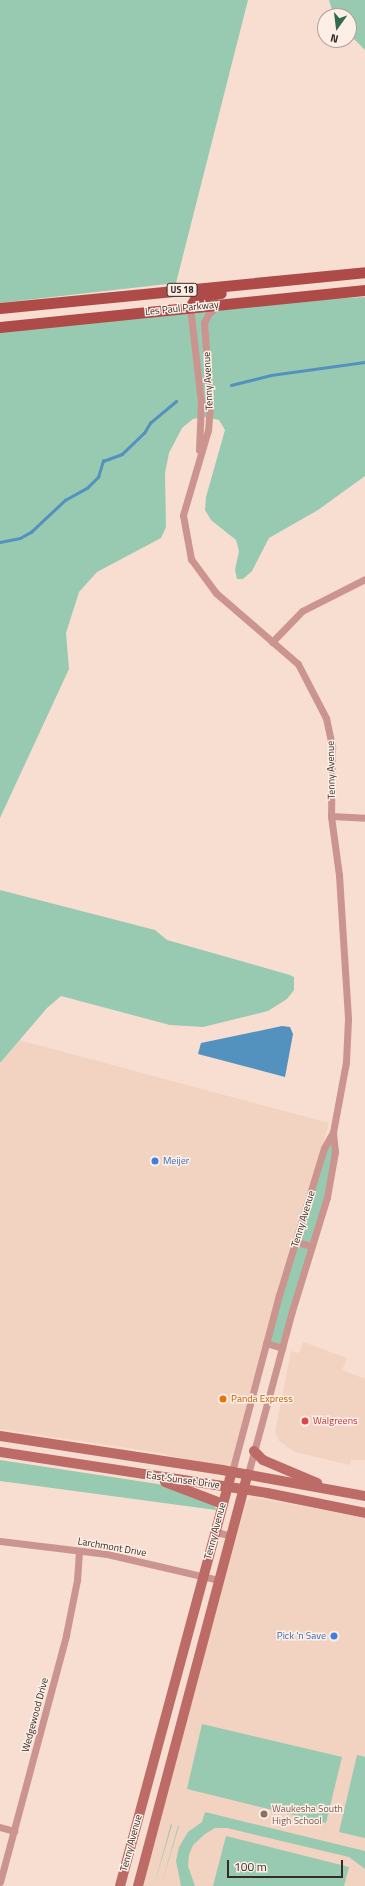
<!DOCTYPE html>
<html>
<head>
<meta charset="utf-8">
<style>
	body { margin:0 }
	#map { position:relative; width:365px; height:1886px; overflow:hidden; background:#f7ded1; font-family:"Titillium Web",sans-serif }
	div>[style] { position:absolute }
	[style*='--x'] { left:calc(var(--x)*1px); top:calc(var(--y)*1px); width:calc(var(--w)*1px); rotate:calc(var(--a)*1deg) }
	.built>* { inset:0; background:#f2d3c1 }
	.green>* { inset:0; background:#98c9b1 }
	.water>* { inset:0; background:#5392bf }
	.stream>* { height:2.5px; margin:-1.25px; padding:0 1.25px; transform-origin:1.25px; border-radius:1.25px; background:#5392bf }
	.street>* { height:7px; margin:-3.5px; padding:0 3.5px; transform-origin:3.5px; border-radius:3.5px; background:#cc948f }
	.secondary>* { height:10px; margin:-5px; padding:0 5px; transform-origin:5px; border-radius:5px; background:#bc6b66 }
	.primary>* { height:11px; margin:-5.5px; padding:0 5.5px; transform-origin:5.5px; border-radius:5.5px; background:#ae4b49 }
	.dots>* { width:11px; height:11px; translate:-50% -50%; box-sizing:border-box; border:2px solid #fdeee6; border-radius:50% }
	span { translate:-50% -50%; white-space:nowrap; text-align:center; line-height:1.15; -webkit-text-stroke:3px #fdeee6; paint-order:stroke }
	.shield-label span { padding:1px 3px; background:#fdeee6; border:1px solid; border-radius:3px; -webkit-text-stroke-width:0 }
	.shield-label { font-size:9px; color:#352c27; font-weight:700 }
	.street-label { font-size:10px; color:#352c27 }
	.shop-label { font-size:10px; color:#366cbe }
	.left { translate:0 -50%; text-align:left }
	.right { translate:-100% -50%; text-align:right }
	.food-label { font-size:10px; color:#c56008 }
	.health-label { font-size:10px; color:#be3a42 }
	.education-label { font-size:10px; color:#785e54 }
	.north { position:absolute; left:317px; top:8px; width:40px; height:40px; box-sizing:border-box; background:#fdeee6; border:1px solid #ada09a; border-radius:50%; rotate:194deg; font-size:11px; font-weight:700; line-height:16px; text-align:center; color:#352c27 }
	.north::after { content:''; display:block; margin:auto; width:14px; height:18px; background:#32694f; clip-path:polygon(50% 0,100% 100%,50% 72%,0 100%) }
	.scale { position:absolute; left:227px; top:1860px; width:116px; height:18px; box-sizing:border-box; border:2px solid #352c27; border-top:0; padding-left:5px; font-size:12px; line-height:14px; white-space:nowrap; color:#352c27; -webkit-text-stroke:3px #fdeee6; paint-order:stroke }
</style>
</head>
<body>
<div id="map">
	<div class="built">
		<div style="clip-path:polygon(19px 1040px,329px 1123px,233px 1470px,154px 1452px,0 1429px,0 1063px)"></div>
		<div style="clip-path:polygon(303px 1342px,347px 1358px,342px 1370px,365px 1379px,365px 1460px,351px 1460px,350px 1465px,295px 1452px,279px 1441px,275px 1432px,291px 1351px,299px 1353px)"></div>
		<div style="clip-path:polygon(253px 1497px,365px 1518px,365px 1886px,143px 1886px,244px 1509px,246px 1501px)"></div>
	</div>
	<div class="green">
		<div style="clip-path:polygon(0 0,248px 0,176px 283px,0 303px)"></div>
		<div style="clip-path:polygon(329px 0,365px 0,365px 50px,349px 34px,349px 16px,334px 16px)"></div>
		<div style="clip-path:polygon(365px 297px,365px 476px,318px 510px,269px 538px,252px 571px,243px 579px,237px 579px,235px 570px,239px 551px,236px 540px,211px 520px,205px 510px,206px 497px,225px 430px,219px 420px,205px 417px,193px 419px,182px 428px,169px 453px,165px 473px,166px 527px,161px 538px,97px 572px,79px 592px,66px 633px,69px 669px,0 818px,0 329px,250px 303px)"></div>
		<div style="clip-path:polygon(0 890px,155px 930px,167px 940px,290px 975px,294px 977px,294px 990px,287px 999px,268px 1011px,203px 1027px,170px 1025px,61px 996px,47px 1008px,0 1063px)"></div>
		<div style="clip-path:polygon(333px 1132px,332px 1174px,282px 1348px,266px 1343px)"></div>
		<div style="clip-path:polygon(0 1460px,158px 1484px,183px 1491px,215px 1505px,216px 1510px,0 1481px)"></div>
		<div style="clip-path:polygon(202px 1724px,342px 1757px,326px 1823px,187px 1789px)"></div>
		<div style="clip-path:polygon(357px 1755px,365px 1757px,365px 1838px,339px 1832px)"></div>
		<div style="clip-path:polygon(205px 1812px,365px 1851px,365px 1869px,349px 1857px,227px 1828px,215px 1828px,205px 1834px,193px 1845px,189px 1855px,188px 1866px,195px 1886px,181px 1886px,176px 1861px,179px 1847px,188px 1832px,202px 1822px)"></div>
		<div style="clip-path:polygon(171px 1824px,172px 1825px,154px 1886px)"></div>
		<div style="clip-path:polygon(178px 1826px,179px 1826px,161px 1886px)"></div>
		<div style="clip-path:polygon(226px 1836px,349px 1867px,344px 1886px,213px 1886px)"></div>
	</div>
	<div class="water">
		<div style="clip-path:polygon(282px 1026px,290px 1027px,293px 1034px,285px 1077px,198px 1054px,201px 1043px)"></div>
	</div>
	<div class="stream">
		<div style="--x:231;--y:385;--w:41;--a:-14"></div>
		<div style="--x:271;--y:375;--w:95;--a:-7.9"></div>
		<div style="--x:0;--y:542;--w:20;--a:-11"></div>
		<div style="--x:20;--y:538;--w:13;--a:-29"></div>
		<div style="--x:31;--y:532;--w:47;--a:-43.3"></div>
		<div style="--x:65;--y:500;--w:25;--a:-29"></div>
		<div style="--x:87;--y:488;--w:16;--a:-45"></div>
		<div style="--x:98;--y:477;--w:17;--a:-73"></div>
		<div style="--x:103;--y:461;--w:20;--a:-20"></div>
		<div style="--x:122;--y:454;--w:30;--a:-44"></div>
		<div style="--x:144;--y:433;--w:12;--a:-59"></div>
		<div style="--x:150;--y:423;--w:34;--a:-40"></div>
	</div>
	<div class="street">
		<div style="--x:218;--y:306;--w:11;--a:142"></div>
		<div style="--x:209;--y:313;--w:11;--a:117"></div>
		<div style="--x:204;--y:323;--w:80;--a:85.7"></div>
		<div style="--x:210;--y:403;--w:27;--a:94"></div>
		<div style="--x:208;--y:430;--w:89;--a:106.4"></div>
		<div style="--x:183;--y:515;--w:45;--a:79.7"></div>
		<div style="--x:191;--y:559;--w:42;--a:53.7"></div>
		<div style="--x:216;--y:593;--w:108;--a:40.9"></div>
		<div style="--x:298;--y:664;--w:61;--a:62.6"></div>
		<div style="--x:326;--y:718;--w:30;--a:78"></div>
		<div style="--x:332;--y:747;--w:69;--a:90.8"></div>
		<div style="--x:331;--y:816;--w:60;--a:82.3"></div>
		<div style="--x:339;--y:875;--w:144;--a:86.4"></div>
		<div style="--x:348;--y:1019;--w:43;--a:92.7"></div>
		<div style="--x:346;--y:1062;--w:71;--a:100.5"></div>
		<div style="--x:333;--y:1132;--w:18;--a:119"></div>
		<div style="--x:324;--y:1148;--w:154;--a:107"></div>
		<div style="--x:279;--y:1295;--w:183;--a:104.9"></div>
		<div style="--x:190;--y:307;--w:96;--a:83.4"></div>
		<div style="--x:201;--y:402;--w:48;--a:92.4"></div>
		<div style="--x:272;--y:642;--w:43;--a:-45.9"></div>
		<div style="--x:302;--y:611;--w:71;--a:-26.9"></div>
		<div style="--x:331;--y:816;--w:34;--a:3"></div>
		<div style="--x:296;--y:1242;--w:16;--a:14"></div>
		<div style="--x:266;--y:1343;--w:17;--a:17"></div>
		<div style="--x:248;--y:1474;--w:169;--a:-74.9"></div>
		<div style="--x:292;--y:1311;--w:119;--a:-72.9"></div>
		<div style="--x:327;--y:1197;--w:46;--a:-79.9"></div>
		<div style="--x:335;--y:1152;--w:20;--a:-96"></div>
		<div style="--x:216;--y:1532;--w:16;--a:14"></div>
		<div style="--x:0;--y:1541;--w:108;--a:6.9"></div>
		<div style="--x:107;--y:1554;--w:115;--a:13.1"></div>
		<div style="--x:0;--y:1827;--w:15;--a:16"></div>
		<div style="--x:0;--y:1882;--w:256;--a:-75"></div>
		<div style="--x:66;--y:1635;--w:56;--a:-78.7"></div>
		<div style="--x:77;--y:1580;--w:29;--a:-86"></div>
	</div>
	<div class="secondary">
		<div style="--x:0;--y:1436;--w:225;--a:8.7"></div>
		<div style="--x:222;--y:1470;--w:145;--a:10.3"></div>
		<div style="--x:254;--y:1451;--w:13;--a:45"></div>
		<div style="--x:263;--y:1460;--w:59;--a:23.1"></div>
		<div style="--x:0;--y:1452;--w:270;--a:8.7"></div>
		<div style="--x:267;--y:1493;--w:100;--a:11.5"></div>
		<div style="--x:165;--y:1482;--w:62;--a:20.8"></div>
		<div style="--x:120;--y:1886;--w:429;--a:-74.9"></div>
		<div style="--x:138;--y:1886;--w:426;--a:-75.1"></div>
	</div>
	<div class="primary">
		<div style="--x:190;--y:307;--w:12;--a:-59"></div>
		<div style="--x:196;--y:297;--w:25;--a:-9"></div>
		<div style="--x:0;--y:308;--w:367;--a:-5.6"></div>
		<div style="--x:0;--y:327;--w:367;--a:-5.8"></div>
	</div>
	<div class="dots">
		<div style="left:155px;top:1161px;background:#3f7fe0"></div>
		<div style="left:223px;top:1399px;background:#e8710a"></div>
		<div style="left:305px;top:1421px;background:#e0444e"></div>
		<div style="left:334px;top:1636px;background:#3f7fe0"></div>
		<div style="left:264px;top:1814px;background:#8d6e63"></div>
	</div>
	<div class="shield-label">
		<span style="left:182px;top:290px">US 18</span>
	</div>
	<div class="street-label">
		<span style="left:182px;top:308px;rotate:-6deg">Les Paul Parkway</span>
		<span style="left:208px;top:381px;rotate:-93deg">Tenny Avenue</span>
		<span style="left:331px;top:770px;rotate:-91deg">Tenny Avenue</span>
		<span style="left:303px;top:1219px;rotate:-73deg">Tenny Avenue</span>
		<span style="left:183px;top:1480px;rotate:8deg">East Sunset Drive</span>
		<span style="left:215px;top:1531px;rotate:-75deg">Tenny Avenue</span>
		<span style="left:112px;top:1547px;rotate:10deg">Larchmont Drive</span>
		<span style="left:35px;top:1715px;rotate:-75deg">Wedgewood Drive</span>
		<span style="left:131px;top:1843px;rotate:-75deg">Tenny Avenue</span>
	</div>
	<div class="shop-label">
		<span class="left" style="left:163px;top:1161px">Meijer</span>
		<span class="right" style="left:326px;top:1636px">Pick 'n Save</span>
	</div>
	<div class="food-label">
		<span class="left" style="left:231px;top:1399px">Panda Express</span>
	</div>
	<div class="health-label">
		<span class="left" style="left:313px;top:1421px">Walgreens</span>
	</div>
	<div class="education-label">
		<span class="left" style="left:272px;top:1814px">Waukesha South<br>High School</span>
	</div>
	<div class="north">N</div>
	<div class="scale">100 m</div>
</div>
</body>
</html>
